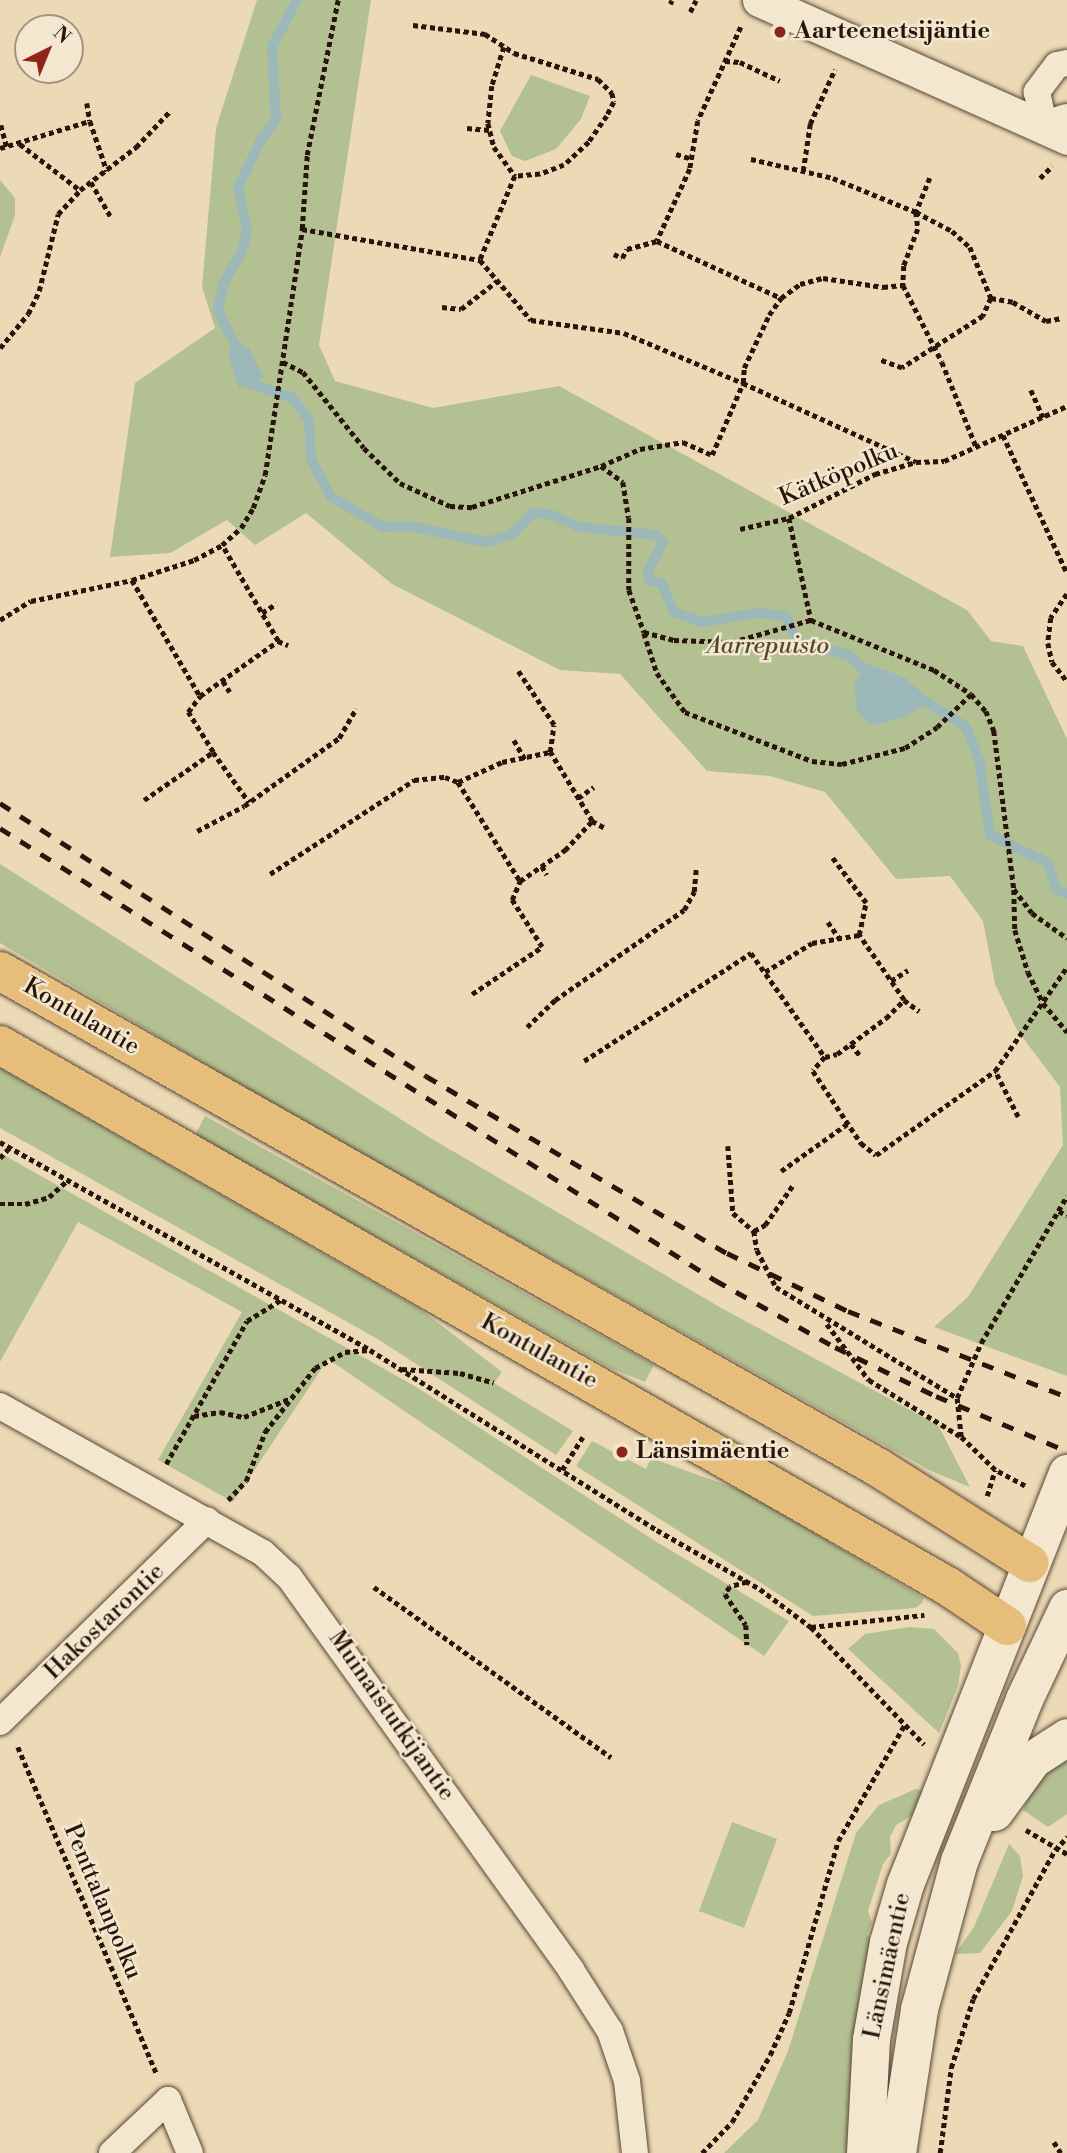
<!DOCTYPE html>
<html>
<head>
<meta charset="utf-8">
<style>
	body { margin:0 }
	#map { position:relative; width:1067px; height:2153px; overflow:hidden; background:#ecdab6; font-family:"Libre Bodoni",serif }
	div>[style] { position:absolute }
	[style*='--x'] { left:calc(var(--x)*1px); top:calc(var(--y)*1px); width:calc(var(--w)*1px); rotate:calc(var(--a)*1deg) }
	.green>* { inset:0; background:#b3c091 }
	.water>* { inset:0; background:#9cb8b8 }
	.stream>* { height:10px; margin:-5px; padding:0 5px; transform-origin:5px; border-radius:5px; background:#9cb8b8 }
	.path>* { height:4.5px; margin-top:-2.25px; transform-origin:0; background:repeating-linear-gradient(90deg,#28160c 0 5px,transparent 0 8.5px) }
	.roads { filter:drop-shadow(0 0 2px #594736) drop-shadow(0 0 2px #594736) }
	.minor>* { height:26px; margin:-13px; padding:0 13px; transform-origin:13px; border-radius:13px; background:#f3e7d0 }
	.tertiary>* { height:33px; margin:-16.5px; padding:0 16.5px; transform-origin:16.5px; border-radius:16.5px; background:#f3e7d0 }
	.secondary>* { height:37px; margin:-18.5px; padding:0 18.5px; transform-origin:18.5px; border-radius:18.5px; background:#f3e7d0 }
	.primary>* { height:38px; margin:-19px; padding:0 19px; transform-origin:19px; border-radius:19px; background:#e6bd7b }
	.rail>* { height:5px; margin-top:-2.5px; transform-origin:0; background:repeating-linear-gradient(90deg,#28160c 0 12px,transparent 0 24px) }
	.dots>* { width:19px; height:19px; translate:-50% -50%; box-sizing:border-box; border:4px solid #f3e7d0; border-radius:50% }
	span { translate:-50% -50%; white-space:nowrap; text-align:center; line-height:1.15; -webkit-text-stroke:5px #f3e7d0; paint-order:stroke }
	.poi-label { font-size:24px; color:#28160c; font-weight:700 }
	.left { translate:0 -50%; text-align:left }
	.street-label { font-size:24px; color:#28160c }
	.park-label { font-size:24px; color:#524934; font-style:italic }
	.north { position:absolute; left:14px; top:14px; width:70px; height:70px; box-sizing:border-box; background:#f3e7d0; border:2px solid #a29382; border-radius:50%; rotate:43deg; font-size:19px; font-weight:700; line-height:28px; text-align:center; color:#28160c }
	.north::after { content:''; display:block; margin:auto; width:24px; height:32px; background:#8f2418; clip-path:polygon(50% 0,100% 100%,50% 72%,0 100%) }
</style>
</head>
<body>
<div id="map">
	<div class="green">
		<div style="clip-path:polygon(257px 0,371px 0,319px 345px,335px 381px,433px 408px,559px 386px,967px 610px,991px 641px,1023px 646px,1067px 739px,1067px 1376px,934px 1327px,968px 1297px,1063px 1145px,1060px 1087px,1017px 1030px,995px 984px,983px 921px,950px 876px,896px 879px,825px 792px,770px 776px,707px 771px,620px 674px,560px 670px,392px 584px,306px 513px,255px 545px,227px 520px,170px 553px,110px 557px,135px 383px,215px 328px,202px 287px,216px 128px)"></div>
		<div style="clip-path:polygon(531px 75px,590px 96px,581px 119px,556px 149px,525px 161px,512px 156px,500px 131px)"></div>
		<div style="clip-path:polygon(0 180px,15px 198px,15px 215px,0 257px)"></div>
		<div style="clip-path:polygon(0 864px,427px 1136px,723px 1309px,938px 1425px,970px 1487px,929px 1470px,251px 1091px,0 943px)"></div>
		<div style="clip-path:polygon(0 1068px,420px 1309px,502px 1372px,494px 1383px,573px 1431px,556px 1455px,376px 1338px,0 1128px)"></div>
		<div style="clip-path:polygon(205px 1116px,654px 1365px,645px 1382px,610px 1368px,195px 1135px)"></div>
		<div style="clip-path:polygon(0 1153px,418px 1388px,655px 1541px,789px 1621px,764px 1656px,328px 1359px,233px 1502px,158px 1460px,242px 1312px,78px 1222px,0 1362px)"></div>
		<div style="clip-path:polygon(592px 1441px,646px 1469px,651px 1458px,743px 1491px,924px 1598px,922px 1603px,915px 1608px,813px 1616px,576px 1466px)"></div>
		<div style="clip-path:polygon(909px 1627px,934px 1629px,958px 1653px,961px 1665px,958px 1686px,939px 1733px,848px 1649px,865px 1634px)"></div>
		<div style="clip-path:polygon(1067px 1758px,1067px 1814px,1048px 1827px,1023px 1810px,1034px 1784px,1047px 1769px)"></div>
		<div style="clip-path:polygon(916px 1789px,928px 1792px,921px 1810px,896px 1825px,890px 1837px,891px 1854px,883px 1864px,868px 1911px,872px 1923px,867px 1935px,877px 1942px,852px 2153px,724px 2153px,758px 2120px,788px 2051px,856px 1833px,879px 1805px)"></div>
		<div style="clip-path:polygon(732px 1822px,777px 1839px,744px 1928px,699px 1911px)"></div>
		<div style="clip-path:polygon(1009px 1844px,1020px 1856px,1023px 1876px,1012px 1911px,980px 1953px,955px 1954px,974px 1927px)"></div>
	</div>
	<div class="water">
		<div style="clip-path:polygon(234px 341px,249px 348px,264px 378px,239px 389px,228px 353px)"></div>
		<div style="clip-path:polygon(868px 664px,906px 678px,931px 702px,902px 718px,875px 725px,867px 722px,857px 711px,854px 683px)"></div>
	</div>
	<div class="stream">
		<div style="--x:239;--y:352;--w:46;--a:-117.1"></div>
		<div style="--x:218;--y:311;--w:26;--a:-79"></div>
		<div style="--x:223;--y:285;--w:39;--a:-61"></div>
		<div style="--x:242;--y:251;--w:21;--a:-76"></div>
		<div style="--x:247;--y:231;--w:45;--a:-101.6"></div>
		<div style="--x:238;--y:187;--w:50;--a:-63.9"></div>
		<div style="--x:260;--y:142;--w:27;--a:-54"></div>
		<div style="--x:276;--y:120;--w:73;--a:-93.1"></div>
		<div style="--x:272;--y:47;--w:53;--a:-62"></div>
		<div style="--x:246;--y:374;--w:12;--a:59"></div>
		<div style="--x:252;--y:384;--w:43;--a:18.9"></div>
		<div style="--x:293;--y:398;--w:28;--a:55"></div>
		<div style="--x:309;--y:421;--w:38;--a:87"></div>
		<div style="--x:311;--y:459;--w:43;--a:62.2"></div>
		<div style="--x:331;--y:497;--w:60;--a:30"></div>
		<div style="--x:383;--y:527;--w:27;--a:-2"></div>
		<div style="--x:410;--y:526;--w:77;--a:12"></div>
		<div style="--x:485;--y:542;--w:27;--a:-15"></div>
		<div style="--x:511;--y:535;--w:31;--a:-45"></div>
		<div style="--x:533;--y:513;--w:16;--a:4"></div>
		<div style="--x:549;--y:514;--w:34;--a:23"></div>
		<div style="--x:580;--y:527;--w:76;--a:6"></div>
		<div style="--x:656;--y:535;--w:10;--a:45"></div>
		<div style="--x:663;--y:542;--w:34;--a:117"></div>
		<div style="--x:648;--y:572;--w:9;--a:77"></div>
		<div style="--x:650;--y:581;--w:11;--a:10"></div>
		<div style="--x:661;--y:583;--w:32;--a:66"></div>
		<div style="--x:674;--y:612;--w:29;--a:20"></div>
		<div style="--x:701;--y:622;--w:58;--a:-9"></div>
		<div style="--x:758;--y:613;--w:28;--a:6"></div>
		<div style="--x:786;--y:616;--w:28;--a:67"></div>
		<div style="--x:797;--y:642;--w:54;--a:14"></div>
		<div style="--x:849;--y:655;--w:29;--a:44"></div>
		<div style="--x:920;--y:698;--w:54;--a:32.2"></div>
		<div style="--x:966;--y:727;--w:35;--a:68"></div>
		<div style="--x:979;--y:760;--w:76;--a:81.7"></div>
		<div style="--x:990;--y:835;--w:64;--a:25.8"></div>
		<div style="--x:1048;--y:863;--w:27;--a:73"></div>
		<div style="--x:1056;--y:889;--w:12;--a:24"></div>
	</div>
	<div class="path">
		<div style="--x:670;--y:4;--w:4;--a:-63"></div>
		<div style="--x:690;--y:12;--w:13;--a:-63"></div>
		<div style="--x:413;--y:25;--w:73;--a:7.1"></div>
		<div style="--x:485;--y:34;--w:35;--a:33"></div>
		<div style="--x:514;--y:53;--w:88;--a:17.2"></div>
		<div style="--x:598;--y:79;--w:20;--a:45"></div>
		<div style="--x:612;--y:93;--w:9;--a:77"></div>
		<div style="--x:614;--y:102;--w:16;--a:117"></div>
		<div style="--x:607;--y:116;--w:32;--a:125"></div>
		<div style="--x:589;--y:142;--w:34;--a:137"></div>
		<div style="--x:564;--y:165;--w:26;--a:159"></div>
		<div style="--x:540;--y:174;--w:25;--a:175"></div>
		<div style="--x:515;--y:176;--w:91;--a:112.6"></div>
		<div style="--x:741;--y:27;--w:103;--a:114.6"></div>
		<div style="--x:698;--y:121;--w:49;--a:99.5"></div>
		<div style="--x:690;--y:169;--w:79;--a:114.6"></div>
		<div style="--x:657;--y:241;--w:136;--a:24.7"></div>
		<div style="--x:504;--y:47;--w:41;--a:107.1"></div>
		<div style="--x:492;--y:86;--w:37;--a:96"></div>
		<div style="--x:488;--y:123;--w:25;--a:76"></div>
		<div style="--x:494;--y:147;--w:36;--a:54"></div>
		<div style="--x:725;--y:61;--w:15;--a:4"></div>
		<div style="--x:740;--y:62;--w:44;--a:25.4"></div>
		<div style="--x:87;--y:103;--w:18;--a:81"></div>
		<div style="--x:1;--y:125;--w:23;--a:75"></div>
		<div style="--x:467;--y:128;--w:22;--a:5"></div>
		<div style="--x:20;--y:144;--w:76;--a:37.5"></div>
		<div style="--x:0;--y:148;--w:94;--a:-16.7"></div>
		<div style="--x:90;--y:121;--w:53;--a:71.2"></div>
		<div style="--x:676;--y:154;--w:17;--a:17"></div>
		<div style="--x:751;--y:159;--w:84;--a:13"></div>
		<div style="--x:833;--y:178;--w:90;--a:22.3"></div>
		<div style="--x:916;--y:212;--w:41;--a:27.8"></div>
		<div style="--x:952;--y:231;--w:24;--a:42"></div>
		<div style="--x:970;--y:247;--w:55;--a:67.6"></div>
		<div style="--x:991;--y:298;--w:20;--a:114"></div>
		<div style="--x:983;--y:316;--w:96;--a:147.3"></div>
		<div style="--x:902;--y:368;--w:23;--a:-160"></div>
		<div style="--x:803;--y:171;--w:48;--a:-81.5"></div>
		<div style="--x:810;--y:124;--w:60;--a:-65.6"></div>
		<div style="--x:930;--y:178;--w:37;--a:112"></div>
		<div style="--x:916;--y:212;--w:17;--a:83"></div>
		<div style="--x:918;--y:229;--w:40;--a:111"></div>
		<div style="--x:904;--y:266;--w:19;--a:93"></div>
		<div style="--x:903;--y:285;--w:86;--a:63.1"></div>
		<div style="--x:942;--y:362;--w:91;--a:68"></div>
		<div style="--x:1040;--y:178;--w:17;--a:-45"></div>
		<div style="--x:91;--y:182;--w:40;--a:60.3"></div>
		<div style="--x:302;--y:229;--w:181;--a:9.9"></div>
		<div style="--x:480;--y:260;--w:79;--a:49.6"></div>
		<div style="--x:531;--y:320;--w:94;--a:8"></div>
		<div style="--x:624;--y:333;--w:129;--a:22.8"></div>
		<div style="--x:743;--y:383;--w:15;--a:-86"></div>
		<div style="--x:744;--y:368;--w:59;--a:-64.7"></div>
		<div style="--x:769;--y:315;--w:21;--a:-55"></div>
		<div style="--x:781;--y:298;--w:24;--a:-36"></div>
		<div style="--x:800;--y:284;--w:24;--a:-15"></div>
		<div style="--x:823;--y:278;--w:61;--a:8.5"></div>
		<div style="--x:883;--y:287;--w:20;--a:-6"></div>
		<div style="--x:614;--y:254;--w:9;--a:27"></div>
		<div style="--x:622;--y:258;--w:10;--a:-61"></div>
		<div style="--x:627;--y:249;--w:31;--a:-15"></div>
		<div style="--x:991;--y:298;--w:22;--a:10"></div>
		<div style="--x:1013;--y:302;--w:38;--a:30"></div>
		<div style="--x:1046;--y:321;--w:16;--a:-11"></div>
		<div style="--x:442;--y:307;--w:19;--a:6"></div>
		<div style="--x:461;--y:309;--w:46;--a:-37.9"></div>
		<div style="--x:0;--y:348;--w:44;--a:-50.5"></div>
		<div style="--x:28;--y:314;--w:25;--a:-64"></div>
		<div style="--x:39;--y:291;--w:79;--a:-76.1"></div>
		<div style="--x:58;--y:214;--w:33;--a:-47"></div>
		<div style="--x:80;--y:190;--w:71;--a:-37.5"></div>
		<div style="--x:136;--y:147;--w:50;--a:-46.6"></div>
		<div style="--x:283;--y:362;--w:22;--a:27"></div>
		<div style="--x:303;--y:372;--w:97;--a:51.2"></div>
		<div style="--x:364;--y:448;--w:50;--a:44.2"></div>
		<div style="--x:400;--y:483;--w:55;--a:24.7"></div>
		<div style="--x:450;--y:506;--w:22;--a:3"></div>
		<div style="--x:472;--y:507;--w:135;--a:-17.6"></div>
		<div style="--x:601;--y:466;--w:27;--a:36"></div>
		<div style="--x:623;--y:482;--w:36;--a:81"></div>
		<div style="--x:629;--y:518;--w:72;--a:90"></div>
		<div style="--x:629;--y:590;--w:45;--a:70.3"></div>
		<div style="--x:644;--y:632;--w:31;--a:15"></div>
		<div style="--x:674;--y:640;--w:58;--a:2"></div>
		<div style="--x:732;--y:642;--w:82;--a:-15.6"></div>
		<div style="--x:811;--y:620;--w:133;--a:22.1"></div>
		<div style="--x:934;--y:670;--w:44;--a:33"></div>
		<div style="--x:971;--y:694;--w:23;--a:49"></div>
		<div style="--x:986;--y:711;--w:22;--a:68"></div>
		<div style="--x:994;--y:731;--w:159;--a:82.8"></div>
		<div style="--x:1014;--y:889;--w:30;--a:53"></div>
		<div style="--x:1032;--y:913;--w:43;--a:35.5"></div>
		<div style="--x:1031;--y:390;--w:30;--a:66"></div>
		<div style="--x:1003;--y:435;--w:152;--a:65.1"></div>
		<div style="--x:601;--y:466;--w:43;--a:-23.6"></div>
		<div style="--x:640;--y:449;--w:44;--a:-9.2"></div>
		<div style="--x:683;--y:442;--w:32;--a:24"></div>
		<div style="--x:712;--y:455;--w:78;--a:-66.7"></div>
		<div style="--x:743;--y:383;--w:190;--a:24.5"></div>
		<div style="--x:789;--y:518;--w:104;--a:77.8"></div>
		<div style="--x:740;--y:529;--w:50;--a:-12.7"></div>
		<div style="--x:789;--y:518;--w:97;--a:-27.1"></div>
		<div style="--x:875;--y:474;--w:43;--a:-16.3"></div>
		<div style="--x:916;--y:462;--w:28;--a:-2"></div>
		<div style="--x:944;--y:461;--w:135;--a:-24.1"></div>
		<div style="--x:132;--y:580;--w:134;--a:59.6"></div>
		<div style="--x:200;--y:696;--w:95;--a:-35.2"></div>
		<div style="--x:278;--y:641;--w:111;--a:-120.3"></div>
		<div style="--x:1067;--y:594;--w:29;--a:124"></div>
		<div style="--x:1051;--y:618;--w:25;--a:97"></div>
		<div style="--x:1048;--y:643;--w:19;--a:78"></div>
		<div style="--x:1052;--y:662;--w:24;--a:52"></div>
		<div style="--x:262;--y:613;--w:17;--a:-33"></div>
		<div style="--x:0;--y:620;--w:36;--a:-32"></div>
		<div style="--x:31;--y:601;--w:103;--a:-11.7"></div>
		<div style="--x:132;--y:580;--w:65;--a:-17.9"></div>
		<div style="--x:194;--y:560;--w:32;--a:-28"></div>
		<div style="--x:222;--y:545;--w:25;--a:-42"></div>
		<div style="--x:241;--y:528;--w:23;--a:-59"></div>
		<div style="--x:253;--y:508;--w:35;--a:-70"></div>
		<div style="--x:265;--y:475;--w:249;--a:-81.4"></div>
		<div style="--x:302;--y:229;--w:74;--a:-86.1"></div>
		<div style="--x:307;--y:155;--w:158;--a:-78.7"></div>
		<div style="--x:644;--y:633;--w:42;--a:72"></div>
		<div style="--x:657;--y:673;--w:48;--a:54.3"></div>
		<div style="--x:685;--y:712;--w:136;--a:21.1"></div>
		<div style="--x:812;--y:761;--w:30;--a:6"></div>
		<div style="--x:842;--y:764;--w:65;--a:-14.3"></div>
		<div style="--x:905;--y:748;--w:38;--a:-33"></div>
		<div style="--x:937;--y:727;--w:47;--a:-44.1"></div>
		<div style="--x:278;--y:641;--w:11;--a:22"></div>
		<div style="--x:223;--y:681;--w:13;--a:58"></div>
		<div style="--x:514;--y:740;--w:24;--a:60"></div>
		<div style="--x:213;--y:752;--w:62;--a:54.2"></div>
		<div style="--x:458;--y:782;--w:48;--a:-24.4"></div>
		<div style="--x:502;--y:762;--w:49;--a:-11.8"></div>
		<div style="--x:578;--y:798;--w:19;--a:-35"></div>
		<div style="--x:144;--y:800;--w:84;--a:-34.8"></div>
		<div style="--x:213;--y:752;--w:47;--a:-122"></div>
		<div style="--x:188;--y:712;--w:20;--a:-53"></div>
		<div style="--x:592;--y:821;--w:15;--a:28"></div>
		<div style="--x:197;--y:831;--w:53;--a:-28"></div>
		<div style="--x:244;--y:806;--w:117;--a:-35.6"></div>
		<div style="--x:339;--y:738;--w:34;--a:-60"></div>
		<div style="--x:542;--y:866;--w:10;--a:61"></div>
		<div style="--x:270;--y:874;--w:172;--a:-33.1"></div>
		<div style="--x:414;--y:780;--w:31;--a:-6"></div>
		<div style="--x:445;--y:777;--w:14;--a:21"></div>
		<div style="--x:458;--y:782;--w:117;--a:57.9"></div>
		<div style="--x:520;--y:881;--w:55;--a:-34.6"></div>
		<div style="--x:565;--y:850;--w:40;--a:-47"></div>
		<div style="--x:592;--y:821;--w:81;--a:-121.3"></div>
		<div style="--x:550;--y:752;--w:27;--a:-82"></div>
		<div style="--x:554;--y:725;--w:65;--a:-123.7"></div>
		<div style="--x:1014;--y:890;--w:40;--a:88.6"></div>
		<div style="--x:1015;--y:930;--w:44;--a:72.8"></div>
		<div style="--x:1028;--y:972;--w:34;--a:64"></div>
		<div style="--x:1043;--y:1003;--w:38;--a:50"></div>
		<div style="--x:828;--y:922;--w:19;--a:55"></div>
		<div style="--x:765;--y:972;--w:55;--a:-31.7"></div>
		<div style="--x:812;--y:943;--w:48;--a:-9.7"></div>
		<div style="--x:891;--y:981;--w:20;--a:-33"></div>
		<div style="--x:472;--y:994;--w:84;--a:-33.9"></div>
		<div style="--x:542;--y:947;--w:56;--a:-122.6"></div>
		<div style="--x:512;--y:900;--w:21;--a:-67"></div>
		<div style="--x:904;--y:1000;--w:19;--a:36"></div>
		<div style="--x:527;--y:1027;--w:39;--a:-44"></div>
		<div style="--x:555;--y:1000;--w:157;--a:-34.9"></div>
		<div style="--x:684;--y:910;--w:21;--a:-61"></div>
		<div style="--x:694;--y:892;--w:23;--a:-85"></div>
		<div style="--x:851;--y:1044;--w:16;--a:52"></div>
		<div style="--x:825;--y:1057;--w:18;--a:131"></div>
		<div style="--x:813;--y:1071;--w:87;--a:56.3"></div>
		<div style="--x:861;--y:1143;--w:19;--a:39"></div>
		<div style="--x:876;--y:1155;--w:146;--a:-35.2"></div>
		<div style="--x:584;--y:1061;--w:199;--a:-32.9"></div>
		<div style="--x:751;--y:953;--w:128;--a:54.6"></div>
		<div style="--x:825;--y:1057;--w:12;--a:-14"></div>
		<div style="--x:837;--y:1054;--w:61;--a:-36.3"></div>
		<div style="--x:886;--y:1018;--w:25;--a:-45"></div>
		<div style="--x:904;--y:1000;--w:79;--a:-124.7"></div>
		<div style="--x:859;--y:935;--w:33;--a:-78"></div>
		<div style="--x:866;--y:903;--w:59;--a:-126.7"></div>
		<div style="--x:1018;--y:1117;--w:51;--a:-116.6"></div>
		<div style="--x:995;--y:1071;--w:126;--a:-55.3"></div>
		<div style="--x:0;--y:1142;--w:424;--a:29.3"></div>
		<div style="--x:370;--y:1350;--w:339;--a:32.1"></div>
		<div style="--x:657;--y:1530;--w:119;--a:29.8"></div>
		<div style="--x:760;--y:1589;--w:64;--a:36.7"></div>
		<div style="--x:811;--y:1627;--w:163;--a:46"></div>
		<div style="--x:728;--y:1146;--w:67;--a:85.7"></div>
		<div style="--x:733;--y:1213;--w:28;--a:41"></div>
		<div style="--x:754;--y:1231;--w:19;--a:81"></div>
		<div style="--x:757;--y:1250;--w:42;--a:62.8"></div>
		<div style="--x:776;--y:1287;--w:212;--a:31.5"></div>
		<div style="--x:0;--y:1158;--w:15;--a:-48"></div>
		<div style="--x:781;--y:1171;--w:81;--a:-35.5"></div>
		<div style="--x:0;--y:1204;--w:25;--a:0"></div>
		<div style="--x:25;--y:1204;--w:25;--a:-16"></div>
		<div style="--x:49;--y:1197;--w:25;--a:-42"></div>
		<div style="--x:1059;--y:1211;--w:9;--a:32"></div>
		<div style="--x:754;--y:1231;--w:13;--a:-29"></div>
		<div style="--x:765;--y:1225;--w:49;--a:-55"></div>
		<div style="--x:827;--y:1324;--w:70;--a:53.1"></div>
		<div style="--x:869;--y:1380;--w:107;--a:31.6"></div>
		<div style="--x:402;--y:1369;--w:58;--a:3.9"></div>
		<div style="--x:460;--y:1373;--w:35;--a:16"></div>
		<div style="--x:194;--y:1416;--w:26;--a:-9"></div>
		<div style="--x:220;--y:1412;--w:25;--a:12"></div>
		<div style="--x:244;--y:1417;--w:48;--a:-21.8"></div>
		<div style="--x:166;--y:1464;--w:164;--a:-60.5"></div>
		<div style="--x:247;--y:1321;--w:40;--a:-32"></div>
		<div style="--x:562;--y:1470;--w:39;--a:-58"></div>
		<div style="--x:1025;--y:1486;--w:34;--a:-152"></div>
		<div style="--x:995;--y:1470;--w:47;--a:-135.9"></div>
		<div style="--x:961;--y:1437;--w:39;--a:-96"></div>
		<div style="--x:957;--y:1398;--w:60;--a:-66.4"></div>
		<div style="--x:981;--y:1343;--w:170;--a:-59.7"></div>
		<div style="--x:987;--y:1496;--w:27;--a:-73"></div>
		<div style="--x:228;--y:1500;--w:26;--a:-47"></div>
		<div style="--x:246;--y:1481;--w:53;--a:-68.8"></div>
		<div style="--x:265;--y:1432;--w:81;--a:-52"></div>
		<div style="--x:315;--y:1368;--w:34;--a:-28"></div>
		<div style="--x:345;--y:1352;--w:24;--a:-5"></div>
		<div style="--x:747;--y:1582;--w:18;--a:164"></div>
		<div style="--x:730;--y:1587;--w:9;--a:126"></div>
		<div style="--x:725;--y:1594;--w:37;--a:56"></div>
		<div style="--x:746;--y:1625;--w:20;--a:87"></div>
		<div style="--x:374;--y:1587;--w:292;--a:35.7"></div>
		<div style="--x:811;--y:1627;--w:114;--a:-6.1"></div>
		<div style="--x:18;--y:1747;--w:355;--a:67"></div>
		<div style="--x:1026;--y:1830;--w:48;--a:30.3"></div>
		<div style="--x:1054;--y:2142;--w:13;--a:58"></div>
		<div style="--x:702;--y:2153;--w:43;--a:-45.9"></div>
		<div style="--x:732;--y:2122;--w:77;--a:-60.4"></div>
		<div style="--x:770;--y:2055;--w:46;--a:-65.7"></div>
		<div style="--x:789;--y:2013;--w:179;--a:-74.1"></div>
		<div style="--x:838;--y:1841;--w:135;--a:-60.2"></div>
		<div style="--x:940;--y:2153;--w:86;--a:-82.6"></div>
		<div style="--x:951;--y:2068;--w:72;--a:-72.3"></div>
		<div style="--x:973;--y:1999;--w:170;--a:-61.2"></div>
		<div style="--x:1055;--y:1850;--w:18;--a:-47"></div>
	</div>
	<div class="roads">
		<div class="minor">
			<div style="--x:1067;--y:63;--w:10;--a:169"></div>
			<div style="--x:1057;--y:65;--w:34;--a:127"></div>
			<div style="--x:1037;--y:92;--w:33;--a:78"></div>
			<div style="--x:1044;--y:124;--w:24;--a:-17"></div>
			<div style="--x:0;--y:1406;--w:301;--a:29.2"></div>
			<div style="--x:263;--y:1553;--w:35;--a:43"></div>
			<div style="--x:289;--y:1577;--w:484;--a:54.3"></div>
			<div style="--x:571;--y:1970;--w:72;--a:57.4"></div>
			<div style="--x:610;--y:2031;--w:53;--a:71.2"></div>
			<div style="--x:627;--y:2081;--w:72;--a:83.7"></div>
			<div style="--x:0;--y:1722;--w:289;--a:-44.3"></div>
			<div style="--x:112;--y:2153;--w:77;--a:-43.4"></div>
			<div style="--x:168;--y:2100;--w:57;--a:67.5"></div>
		</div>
		<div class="tertiary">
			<div style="--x:759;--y:0;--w:338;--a:24.1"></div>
		</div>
		<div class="secondary">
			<div style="--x:994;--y:1812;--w:66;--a:-53.7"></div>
			<div style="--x:1033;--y:1759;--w:40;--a:-32.9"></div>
			<div style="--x:865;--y:2153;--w:114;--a:-87"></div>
			<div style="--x:871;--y:2039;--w:98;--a:-80.1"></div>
			<div style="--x:888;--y:1942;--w:60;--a:-73.7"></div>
			<div style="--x:905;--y:1884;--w:442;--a:-68.5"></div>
			<div style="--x:897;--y:2153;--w:146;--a:-81.3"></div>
			<div style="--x:919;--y:2009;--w:153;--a:-74.9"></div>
			<div style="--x:959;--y:1861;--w:175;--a:-68.1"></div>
			<div style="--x:1024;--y:1699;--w:101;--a:-64.7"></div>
		</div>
		<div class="primary">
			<div style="--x:0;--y:971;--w:1010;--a:29.48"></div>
			<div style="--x:879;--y:1468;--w:178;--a:32.3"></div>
			<div style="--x:0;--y:1045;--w:1093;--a:29.73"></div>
			<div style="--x:949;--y:1587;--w:70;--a:33.9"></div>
		</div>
	</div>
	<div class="rail">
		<div style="--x:0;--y:803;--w:506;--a:32.65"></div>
		<div style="--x:426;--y:1076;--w:349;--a:30.5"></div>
		<div style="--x:727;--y:1253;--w:134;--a:25.6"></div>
		<div style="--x:848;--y:1311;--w:235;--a:21.4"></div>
		<div style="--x:0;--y:828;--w:846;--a:32.3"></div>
		<div style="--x:715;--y:1280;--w:137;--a:29.2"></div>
		<div style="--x:835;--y:1347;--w:112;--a:25.9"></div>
		<div style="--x:936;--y:1396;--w:142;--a:22.8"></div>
	</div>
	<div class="dots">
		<div style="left:780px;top:32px;background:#8f2418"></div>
		<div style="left:622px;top:1452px;background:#8f2418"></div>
	</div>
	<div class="poi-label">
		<span class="left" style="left:794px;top:32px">Aarteenetsijäntie</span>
		<span class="left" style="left:636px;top:1452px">Länsimäentie</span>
	</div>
	<div class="street-label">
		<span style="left:839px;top:475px;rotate:-23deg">Kätköpolku</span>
		<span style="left:81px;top:1017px;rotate:30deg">Kontulantie</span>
		<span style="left:539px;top:1352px;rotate:29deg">Kontulantie</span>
		<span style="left:105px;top:1622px;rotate:-44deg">Hakostarontie</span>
		<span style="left:391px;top:1716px;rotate:55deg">Muinaistutkijantie</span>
		<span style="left:102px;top:1902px;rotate:67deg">Penttalanpolku</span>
		<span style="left:888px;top:1966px;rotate:-78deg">Länsimäentie</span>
	</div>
	<div class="park-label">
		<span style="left:768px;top:647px">Aarrepuisto</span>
	</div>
	<div class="north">N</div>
</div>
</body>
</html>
